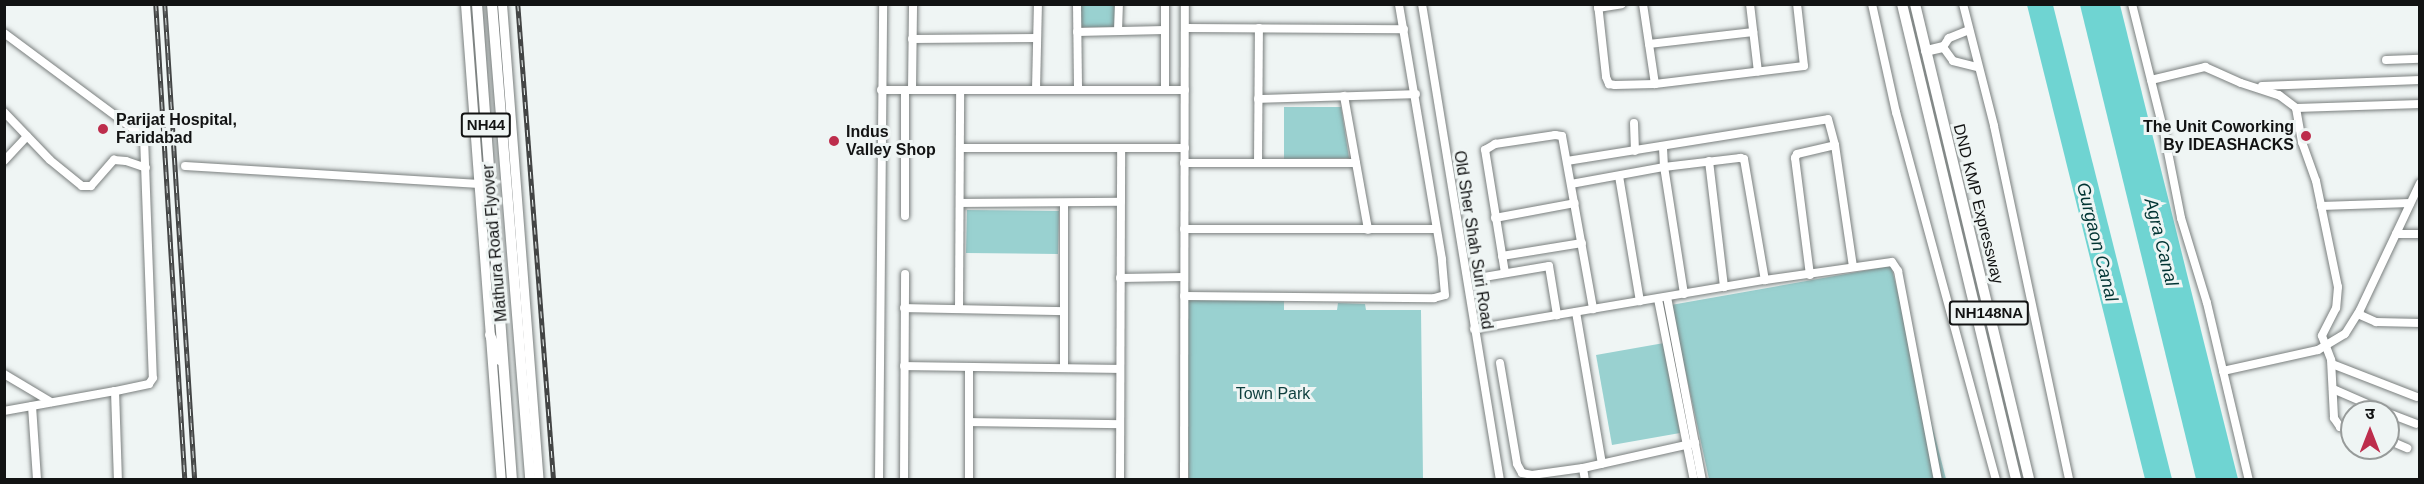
<!DOCTYPE html>
<html>
<head>
<meta charset="utf-8">
<style>
	body { margin:0 }
	#map { position:relative; width:2424px; height:484px; overflow:hidden; background:#eff5f4; font-family:Helvetica,"Noto Sans Devanagari",sans-serif }
	div>[style] { position:absolute }
	[style*='--x'] { left:calc(var(--x)*1px); top:calc(var(--y)*1px); width:calc(var(--w)*1px); rotate:calc(var(--a)*1deg) }
	.green>* { inset:0; background:#99d1d0 }
	.water>* { inset:0; background:#6fd4d2 }
	.roads { filter:drop-shadow(0 0 2px #7a7f7e) drop-shadow(0 0 2px #7a7f7e) }
	.minor>* { height:8px; margin:-4px; padding:0 4px; transform-origin:4px; border-radius:4px; background:#fff }
	.major>* { height:9px; margin:-4.5px; padding:0 4.5px; transform-origin:4.5px; border-radius:4.5px; background:#fff }
	.highway>* { height:10px; margin:-5px; padding:0 5px; transform-origin:5px; border-radius:5px; background:#fff }
	.rail>* { height:4.5px; margin-top:-2.25px; transform-origin:0; background:repeating-linear-gradient(90deg,#eff5f4 0 7px,#434545 0 14px); box-sizing:border-box; border-block:2px solid #434545 }
	.dots>* { width:16px; height:16px; translate:-50% -50%; box-sizing:border-box; border:3px solid #eff5f4; border-radius:50% }
	span { translate:-50% -50%; white-space:nowrap; text-align:center; line-height:1.15; -webkit-text-stroke:6px #eff5f4; paint-order:stroke }
	.shield-label span { padding:2px 4px; background:#eff5f4; border:2px solid; border-radius:4px; -webkit-text-stroke-width:0 }
	.shield-label { font-size:15px; color:#121313; font-weight:700 }
	.poi-label { font-size:16px; color:#121313; font-weight:700 }
	.left { translate:0 -50%; text-align:left }
	.right { translate:-100% -50%; text-align:right }
	.street-label { font-size:16px; color:#121313 }
	.park-label { font-size:16px; color:#0d3e3d }
	.water-label { font-size:18px; color:#003433; font-style:italic }
	.frame { position:absolute; inset:0; border:6px solid #121313; pointer-events:none }
	.north { position:absolute; left:2340px; top:400px; width:60px; height:60px; box-sizing:border-box; background:#eff5f4; border:2px solid #979b9a; border-radius:50%; rotate:0deg; font-size:16px; font-weight:700; line-height:24px; text-align:center; color:#121313 }
	.north::after { content:''; display:block; margin:auto; width:21px; height:27px; background:#bd2d4c; clip-path:polygon(50% 0,100% 100%,50% 72%,0 100%) }
</style>
</head>
<body>
<div id="map">
	<div class="green">
		<div style="clip-path:polygon(1081px 5px,1116px 5px,1116px 27px,1081px 27px)"></div>
		<div style="clip-path:polygon(1284px 107px,1341px 107px,1349px 158px,1284px 159px)"></div>
		<div style="clip-path:polygon(967px 210px,1059px 211px,1058px 254px,966px 253px)"></div>
		<div style="clip-path:polygon(1891px 266px,1946px 479px,1709px 479px,1671px 305px)"></div>
		<div style="clip-path:polygon(1187px 298px,1284px 300px,1284px 310px,1337px 310px,1338px 303px,1365px 304px,1366px 310px,1421px 310px,1423px 479px,1189px 479px)"></div>
		<div style="clip-path:polygon(1664px 343px,1680px 433px,1612px 445px,1596px 355px)"></div>
	</div>
	<div class="water">
		<div style="clip-path:polygon(2027px 5px,2053px 5px,2172px 479px,2145px 479px)"></div>
		<div style="clip-path:polygon(2080px 5px,2120px 5px,2238px 479px,2196px 479px)"></div>
	</div>
	<div class="roads">
		<div class="minor">
			<div style="--x:1077;--y:4;--w:86;--a:89.3"></div>
			<div style="--x:1422;--y:4;--w:482;--a:80.7"></div>
			<div style="--x:1598;--y:4;--w:73;--a:83.7"></div>
			<div style="--x:1606;--y:77;--w:8;--a:67"></div>
			<div style="--x:1609;--y:84;--w:6;--a:9"></div>
			<div style="--x:1615;--y:85;--w:40;--a:-1.4"></div>
			<div style="--x:1655;--y:84;--w:150;--a:-6.9"></div>
			<div style="--x:1804;--y:66;--w:62;--a:-96.4"></div>
			<div style="--x:1643;--y:4;--w:81;--a:81.5"></div>
			<div style="--x:1750;--y:4;--w:68;--a:83.3"></div>
			<div style="--x:1872;--y:4;--w:111;--a:77.5"></div>
			<div style="--x:1896;--y:112;--w:381;--a:74.8"></div>
			<div style="--x:1963;--y:4;--w:126;--a:75.7"></div>
			<div style="--x:1994;--y:126;--w:362;--a:78"></div>
			<div style="--x:2132;--y:4;--w:132;--a:76"></div>
			<div style="--x:2164;--y:132;--w:88;--a:78.8"></div>
			<div style="--x:2181;--y:218;--w:89;--a:73"></div>
			<div style="--x:2207;--y:303;--w:182;--a:76.7"></div>
			<div style="--x:1598;--y:8;--w:24;--a:-9"></div>
			<div style="--x:1185;--y:28;--w:219;--a:0.3"></div>
			<div style="--x:1969;--y:30;--w:22;--a:158"></div>
			<div style="--x:1949;--y:38;--w:11;--a:124"></div>
			<div style="--x:1943;--y:47;--w:17;--a:54"></div>
			<div style="--x:1953;--y:61;--w:25;--a:14"></div>
			<div style="--x:1118;--y:31;--w:27;--a:-88"></div>
			<div style="--x:1077;--y:32;--w:88;--a:-1.3"></div>
			<div style="--x:4;--y:33;--w:174;--a:36.6"></div>
			<div style="--x:144;--y:137;--w:241;--a:87.9"></div>
			<div style="--x:153;--y:378;--w:7;--a:124"></div>
			<div style="--x:149;--y:384;--w:35;--a:168"></div>
			<div style="--x:115;--y:391;--w:113;--a:169.8"></div>
			<div style="--x:912;--y:39;--w:125;--a:-0.5"></div>
			<div style="--x:1649;--y:44;--w:105;--a:-6.6"></div>
			<div style="--x:2386;--y:60;--w:34;--a:-2"></div>
			<div style="--x:2151;--y:80;--w:56;--a:-13.5"></div>
			<div style="--x:2205;--y:67;--w:39;--a:24"></div>
			<div style="--x:2241;--y:83;--w:40;--a:18"></div>
			<div style="--x:2279;--y:95;--w:21;--a:37"></div>
			<div style="--x:2296;--y:108;--w:35;--a:80"></div>
			<div style="--x:2302;--y:142;--w:41;--a:70.3"></div>
			<div style="--x:2316;--y:181;--w:108;--a:78.3"></div>
			<div style="--x:2338;--y:287;--w:21;--a:95"></div>
			<div style="--x:2336;--y:308;--w:31;--a:117"></div>
			<div style="--x:2322;--y:336;--w:26;--a:69"></div>
			<div style="--x:2331;--y:360;--w:58;--a:87"></div>
			<div style="--x:2334;--y:418;--w:11;--a:56"></div>
			<div style="--x:2340;--y:427;--w:12;--a:5"></div>
			<div style="--x:2262;--y:86;--w:158;--a:-2.2"></div>
			<div style="--x:881;--y:90;--w:304;--a:0"></div>
			<div style="--x:912;--y:90;--w:86;--a:-89.3"></div>
			<div style="--x:1036;--y:90;--w:86;--a:-88.7"></div>
			<div style="--x:1165;--y:90;--w:86;--a:-90"></div>
			<div style="--x:1344;--y:96;--w:136;--a:79.8"></div>
			<div style="--x:1258;--y:99;--w:158;--a:-1.8"></div>
			<div style="--x:2296;--y:108;--w:124;--a:-1.8"></div>
			<div style="--x:4;--y:112;--w:66;--a:46.2"></div>
			<div style="--x:50;--y:160;--w:41;--a:39.1"></div>
			<div style="--x:82;--y:186;--w:9;--a:0"></div>
			<div style="--x:91;--y:186;--w:35;--a:-49"></div>
			<div style="--x:114;--y:160;--w:12;--a:5"></div>
			<div style="--x:126;--y:161;--w:21;--a:19"></div>
			<div style="--x:1634;--y:123;--w:28;--a:88"></div>
			<div style="--x:960;--y:148;--w:225;--a:0"></div>
			<div style="--x:4;--y:161;--w:34;--a:-47"></div>
			<div style="--x:1567;--y:161;--w:264;--a:-9.1"></div>
			<div style="--x:1828;--y:119;--w:27;--a:75"></div>
			<div style="--x:1835;--y:145;--w:123;--a:81.6"></div>
			<div style="--x:1709;--y:161;--w:127;--a:83.2"></div>
			<div style="--x:1184;--y:163;--w:172;--a:0"></div>
			<div style="--x:1258;--y:163;--w:135;--a:-89.6"></div>
			<div style="--x:185;--y:166;--w:295;--a:3.5"></div>
			<div style="--x:1619;--y:176;--w:127;--a:80.5"></div>
			<div style="--x:1571;--y:184;--w:95;--a:-10.4"></div>
			<div style="--x:1664;--y:167;--w:21;--a:-93"></div>
			<div style="--x:960;--y:203;--w:161;--a:-0.4"></div>
			<div style="--x:1064;--y:203;--w:165;--a:90"></div>
			<div style="--x:2321;--y:206;--w:89;--a:-1.9"></div>
			<div style="--x:905;--y:216;--w:126;--a:-90"></div>
			<div style="--x:1495;--y:218;--w:81;--a:-10.6"></div>
			<div style="--x:1184;--y:229;--w:252;--a:0"></div>
			<div style="--x:2396;--y:234;--w:24;--a:0"></div>
			<div style="--x:1502;--y:256;--w:81;--a:-9.2"></div>
			<div style="--x:1505;--y:273;--w:125;--a:-99.2"></div>
			<div style="--x:1485;--y:150;--w:12;--a:-31"></div>
			<div style="--x:1495;--y:144;--w:61;--a:-8.5"></div>
			<div style="--x:1555;--y:135;--w:7;--a:8"></div>
			<div style="--x:1562;--y:136;--w:176;--a:79.8"></div>
			<div style="--x:1810;--y:275;--w:118;--a:-97.3"></div>
			<div style="--x:1795;--y:158;--w:4;--a:-63"></div>
			<div style="--x:1797;--y:154;--w:39;--a:-13"></div>
			<div style="--x:1484;--y:277;--w:66;--a:-9.6"></div>
			<div style="--x:1549;--y:266;--w:50;--a:80.7"></div>
			<div style="--x:1120;--y:278;--w:64;--a:-0.9"></div>
			<div style="--x:1684;--y:294;--w:129;--a:-98.9"></div>
			<div style="--x:1664;--y:167;--w:77;--a:-6.8"></div>
			<div style="--x:1740;--y:158;--w:4;--a:14"></div>
			<div style="--x:1744;--y:159;--w:123;--a:80.2"></div>
			<div style="--x:1184;--y:296;--w:250;--a:0.5"></div>
			<div style="--x:1434;--y:298;--w:11;--a:-15"></div>
			<div style="--x:1445;--y:295;--w:36;--a:-95"></div>
			<div style="--x:1442;--y:259;--w:259;--a:-99.6"></div>
			<div style="--x:1667;--y:297;--w:186;--a:79.2"></div>
			<div style="--x:1658;--y:299;--w:185;--a:78.8"></div>
			<div style="--x:904;--y:308;--w:160;--a:1.1"></div>
			<div style="--x:959;--y:309;--w:219;--a:-89.7"></div>
			<div style="--x:1576;--y:312;--w:154;--a:80.3"></div>
			<div style="--x:2358;--y:314;--w:20;--a:24"></div>
			<div style="--x:2376;--y:322;--w:44;--a:1.3"></div>
			<div style="--x:1474;--y:329;--w:295;--a:-9.6"></div>
			<div style="--x:1765;--y:280;--w:128;--a:-8.1"></div>
			<div style="--x:1892;--y:262;--w:11;--a:56"></div>
			<div style="--x:1898;--y:271;--w:213;--a:79.2"></div>
			<div style="--x:1500;--y:363;--w:102;--a:80.4"></div>
			<div style="--x:1517;--y:464;--w:10;--a:61"></div>
			<div style="--x:1522;--y:473;--w:10;--a:11"></div>
			<div style="--x:1532;--y:475;--w:51;--a:-7.8"></div>
			<div style="--x:1583;--y:468;--w:115;--a:-12.6"></div>
			<div style="--x:2332;--y:364;--w:91;--a:21.2"></div>
			<div style="--x:904;--y:366;--w:216;--a:0.8"></div>
			<div style="--x:2223;--y:371;--w:97;--a:-12.5"></div>
			<div style="--x:2318;--y:350;--w:31;--a:-31"></div>
			<div style="--x:2345;--y:334;--w:28;--a:-58"></div>
			<div style="--x:2360;--y:310;--w:140;--a:-64.7"></div>
			<div style="--x:4;--y:374;--w:55;--a:30.8"></div>
			<div style="--x:2333;--y:389;--w:58;--a:23.5"></div>
			<div style="--x:115;--y:391;--w:89;--a:88.1"></div>
			<div style="--x:32;--y:406;--w:74;--a:86.1"></div>
			<div style="--x:2388;--y:413;--w:30;--a:21"></div>
			<div style="--x:969;--y:422;--w:151;--a:0.8"></div>
			<div style="--x:2388;--y:440;--w:21;--a:23"></div>
			<div style="--x:1583;--y:468;--w:12;--a:81"></div>
			<div style="--x:879;--y:480;--w:476;--a:-89.5"></div>
			<div style="--x:904;--y:480;--w:206;--a:-89.7"></div>
			<div style="--x:969;--y:480;--w:113;--a:-90"></div>
			<div style="--x:1120;--y:480;--w:332;--a:-89.8"></div>
			<div style="--x:1184;--y:480;--w:476;--a:-89.9"></div>
		</div>
		<div class="major">
			<div style="--x:465;--y:4;--w:477;--a:85.7"></div>
			<div style="--x:502;--y:4;--w:477;--a:85.6"></div>
		</div>
		<div class="highway">
			<div style="--x:477;--y:4;--w:477;--a:85.8"></div>
			<div style="--x:492;--y:4;--w:478;--a:85.4"></div>
			<div style="--x:1902;--y:4;--w:489;--a:76.5"></div>
			<div style="--x:1915;--y:4;--w:489;--a:76.5"></div>
			<div style="--x:1926;--y:51;--w:17;--a:-13"></div>
			<div style="--x:490;--y:335;--w:27;--a:68"></div>
		</div>
	</div>
	<div class="rail">
		<div style="--x:156;--y:4;--w:477;--a:86.5"></div>
		<div style="--x:165;--y:4;--w:477;--a:86.4"></div>
		<div style="--x:518;--y:4;--w:477;--a:85.7"></div>
	</div>
	<div class="dots">
		<div style="left:103px;top:129px;background:#bd2d4c"></div>
		<div style="left:2306px;top:136px;background:#bd2d4c"></div>
		<div style="left:834px;top:141px;background:#bd2d4c"></div>
	</div>
	<div class="shield-label">
		<span style="left:486px;top:125px">NH44</span>
		<span style="left:1989px;top:313px">NH148NA</span>
	</div>
	<div class="poi-label">
		<span class="left" style="left:116px;top:129px">Parijat Hospital,<br>Faridabad</span>
		<span class="right" style="left:2294px;top:136px">The Unit Coworking<br>By IDEASHACKS</span>
		<span class="left" style="left:846px;top:141px">Indus<br>Valley Shop</span>
	</div>
	<div class="street-label">
		<span style="left:1978px;top:204px;rotate:76deg">DND KMP Expressway</span>
		<span style="left:1473px;top:240px;rotate:81deg">Old Sher Shah Suri Road</span>
		<span style="left:495px;top:243px;rotate:-95deg">Mathura Road Flyover</span>
	</div>
	<div class="park-label">
		<span style="left:1273px;top:394px">Town Park</span>
	</div>
	<div class="water-label">
		<span style="left:2097px;top:242px;rotate:76deg">Gurgaon Canal</span>
		<span style="left:2161px;top:242px;rotate:76deg">Agra Canal</span>
	</div>
	<div class="frame"></div>
	<div class="north">उ</div>
</div>
</body>
</html>
